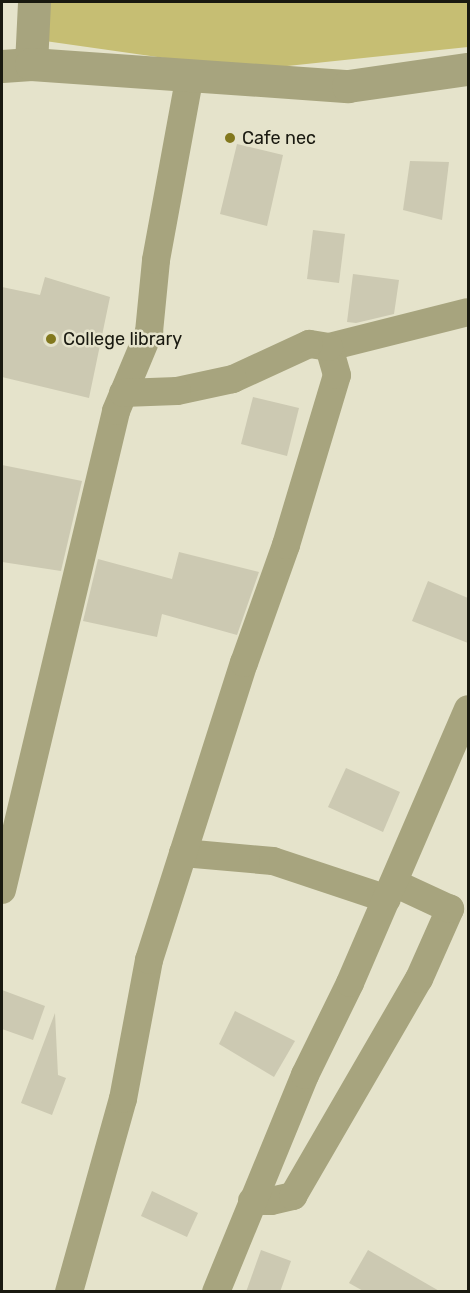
<!DOCTYPE html>
<html>
<head>
<meta charset="utf-8">
<style>
	body { margin:0 }
	#map { position:relative; width:470px; height:1293px; overflow:hidden; background:#e5e3cb; font-family:Rubik,sans-serif }
	div>[style] { position:absolute }
	[style*='--x'] { left:calc(var(--x)*1px); top:calc(var(--y)*1px); width:calc(var(--w)*1px); rotate:calc(var(--a)*1deg) }
	.green>* { inset:0; background:#c6be73 }
	.building>* { inset:0; background:#ccc9b2 }
	.minor>* { height:28px; margin:-14px; padding:0 14px; transform-origin:14px; border-radius:14px; background:#a7a47e }
	.tertiary>* { height:33px; margin:-16.5px; padding:0 16.5px; transform-origin:16.5px; border-radius:16.5px; background:#a7a47e }
	.dots>* { width:16px; height:16px; translate:-50% -50%; box-sizing:border-box; border:3px solid #e5e3cb; border-radius:50% }
	span { translate:-50% -50%; white-space:nowrap; text-align:center; line-height:1.15; -webkit-text-stroke:5px #e5e3cb; paint-order:stroke }
	.poi-label { font-size:18px; color:#191910 }
	.left { translate:0 -50%; text-align:left }
	.frame { position:absolute; inset:0; border:3px solid #191910; pointer-events:none }
</style>
</head>
<body>
<div id="map">
	<div class="green">
		<div style="clip-path:polygon(49px 2px,468px 2px,468px 47px,249px 70px,45px 41px)"></div>
	</div>
	<div class="building">
		<div style="clip-path:polygon(237px 144px,283px 155px,267px 226px,220px 214px)"></div>
		<div style="clip-path:polygon(410px 161px,449px 162px,442px 220px,403px 210px)"></div>
		<div style="clip-path:polygon(313px 230px,345px 234px,339px 283px,307px 279px)"></div>
		<div style="clip-path:polygon(353px 274px,399px 280px,394px 314px,356px 323px,347px 322px)"></div>
		<div style="clip-path:polygon(45px 277px,110px 297px,89px 398px,2px 377px,2px 287px,40px 295px)"></div>
		<div style="clip-path:polygon(253px 397px,299px 408px,287px 456px,241px 444px)"></div>
		<div style="clip-path:polygon(2px 465px,82px 481px,61px 571px,2px 562px)"></div>
		<div style="clip-path:polygon(179px 552px,259px 572px,237px 635px,162px 614px,157px 637px,83px 621px,98px 559px,172px 579px)"></div>
		<div style="clip-path:polygon(428px 581px,468px 598px,468px 643px,412px 621px)"></div>
		<div style="clip-path:polygon(346px 768px,400px 792px,383px 832px,328px 807px)"></div>
		<div style="clip-path:polygon(2px 990px,45px 1006px,33px 1040px,2px 1029px)"></div>
		<div style="clip-path:polygon(235px 1011px,295px 1041px,274px 1077px,219px 1044px)"></div>
		<div style="clip-path:polygon(55px 1013px,58px 1075px,66px 1078px,52px 1115px,21px 1103px)"></div>
		<div style="clip-path:polygon(152px 1191px,198px 1213px,187px 1237px,141px 1216px)"></div>
		<div style="clip-path:polygon(261px 1250px,291px 1261px,280px 1292px,246px 1292px)"></div>
		<div style="clip-path:polygon(368px 1250px,441px 1292px,365px 1292px,349px 1283px)"></div>
	</div>
	<div class="minor">
		<div style="--x:329;--y:347;--w:143;--a:-14.1"></div>
		<div style="--x:183;--y:853;--w:90;--a:5.1"></div>
		<div style="--x:273;--y:861;--w:120;--a:18.4"></div>
		<div style="--x:2;--y:890;--w:492;--a:-76.6"></div>
		<div style="--x:116;--y:411;--w:86;--a:-67.3"></div>
		<div style="--x:149;--y:332;--w:72;--a:-84.4"></div>
		<div style="--x:156;--y:260;--w:188;--a:-79.6"></div>
		<div style="--x:252;--y:1201;--w:19;--a:0"></div>
		<div style="--x:271;--y:1201;--w:23;--a:-13"></div>
		<div style="--x:293;--y:1196;--w:251;--a:-59.9"></div>
		<div style="--x:419;--y:979;--w:77;--a:-66.1"></div>
		<div style="--x:450;--y:909;--w:62;--a:-155.1"></div>
		<div style="--x:69;--y:1292;--w:200;--a:-74.4"></div>
		<div style="--x:123;--y:1099;--w:141;--a:-79.4"></div>
		<div style="--x:149;--y:960;--w:312;--a:-72.3"></div>
		<div style="--x:244;--y:663;--w:125;--a:-70.4"></div>
		<div style="--x:286;--y:545;--w:177;--a:-73.3"></div>
		<div style="--x:337;--y:375;--w:29;--a:-106"></div>
		<div style="--x:329;--y:347;--w:20;--a:-171"></div>
		<div style="--x:309;--y:344;--w:84;--a:155.3"></div>
		<div style="--x:233;--y:379;--w:57;--a:167.9"></div>
		<div style="--x:177;--y:391;--w:54;--a:177.9"></div>
		<div style="--x:216;--y:1292;--w:235;--a:-67.7"></div>
		<div style="--x:305;--y:1075;--w:102;--a:-63.9"></div>
		<div style="--x:350;--y:983;--w:298;--a:-66.7"></div>
	</div>
	<div class="tertiary">
		<div style="--x:31;--y:64;--w:62;--a:-87.2"></div>
		<div style="--x:2;--y:66;--w:29;--a:-4"></div>
		<div style="--x:31;--y:64;--w:318;--a:4"></div>
		<div style="--x:348;--y:86;--w:121;--a:-8.1"></div>
	</div>
	<div class="dots">
		<div style="left:230px;top:138px;background:#82781d"></div>
		<div style="left:51px;top:339px;background:#82781d"></div>
	</div>
	<div class="poi-label">
		<span class="left" style="left:242px;top:138px">Cafe nec</span>
		<span class="left" style="left:63px;top:339px">College library</span>
	</div>
	<div class="frame"></div>
</div>
</body>
</html>
